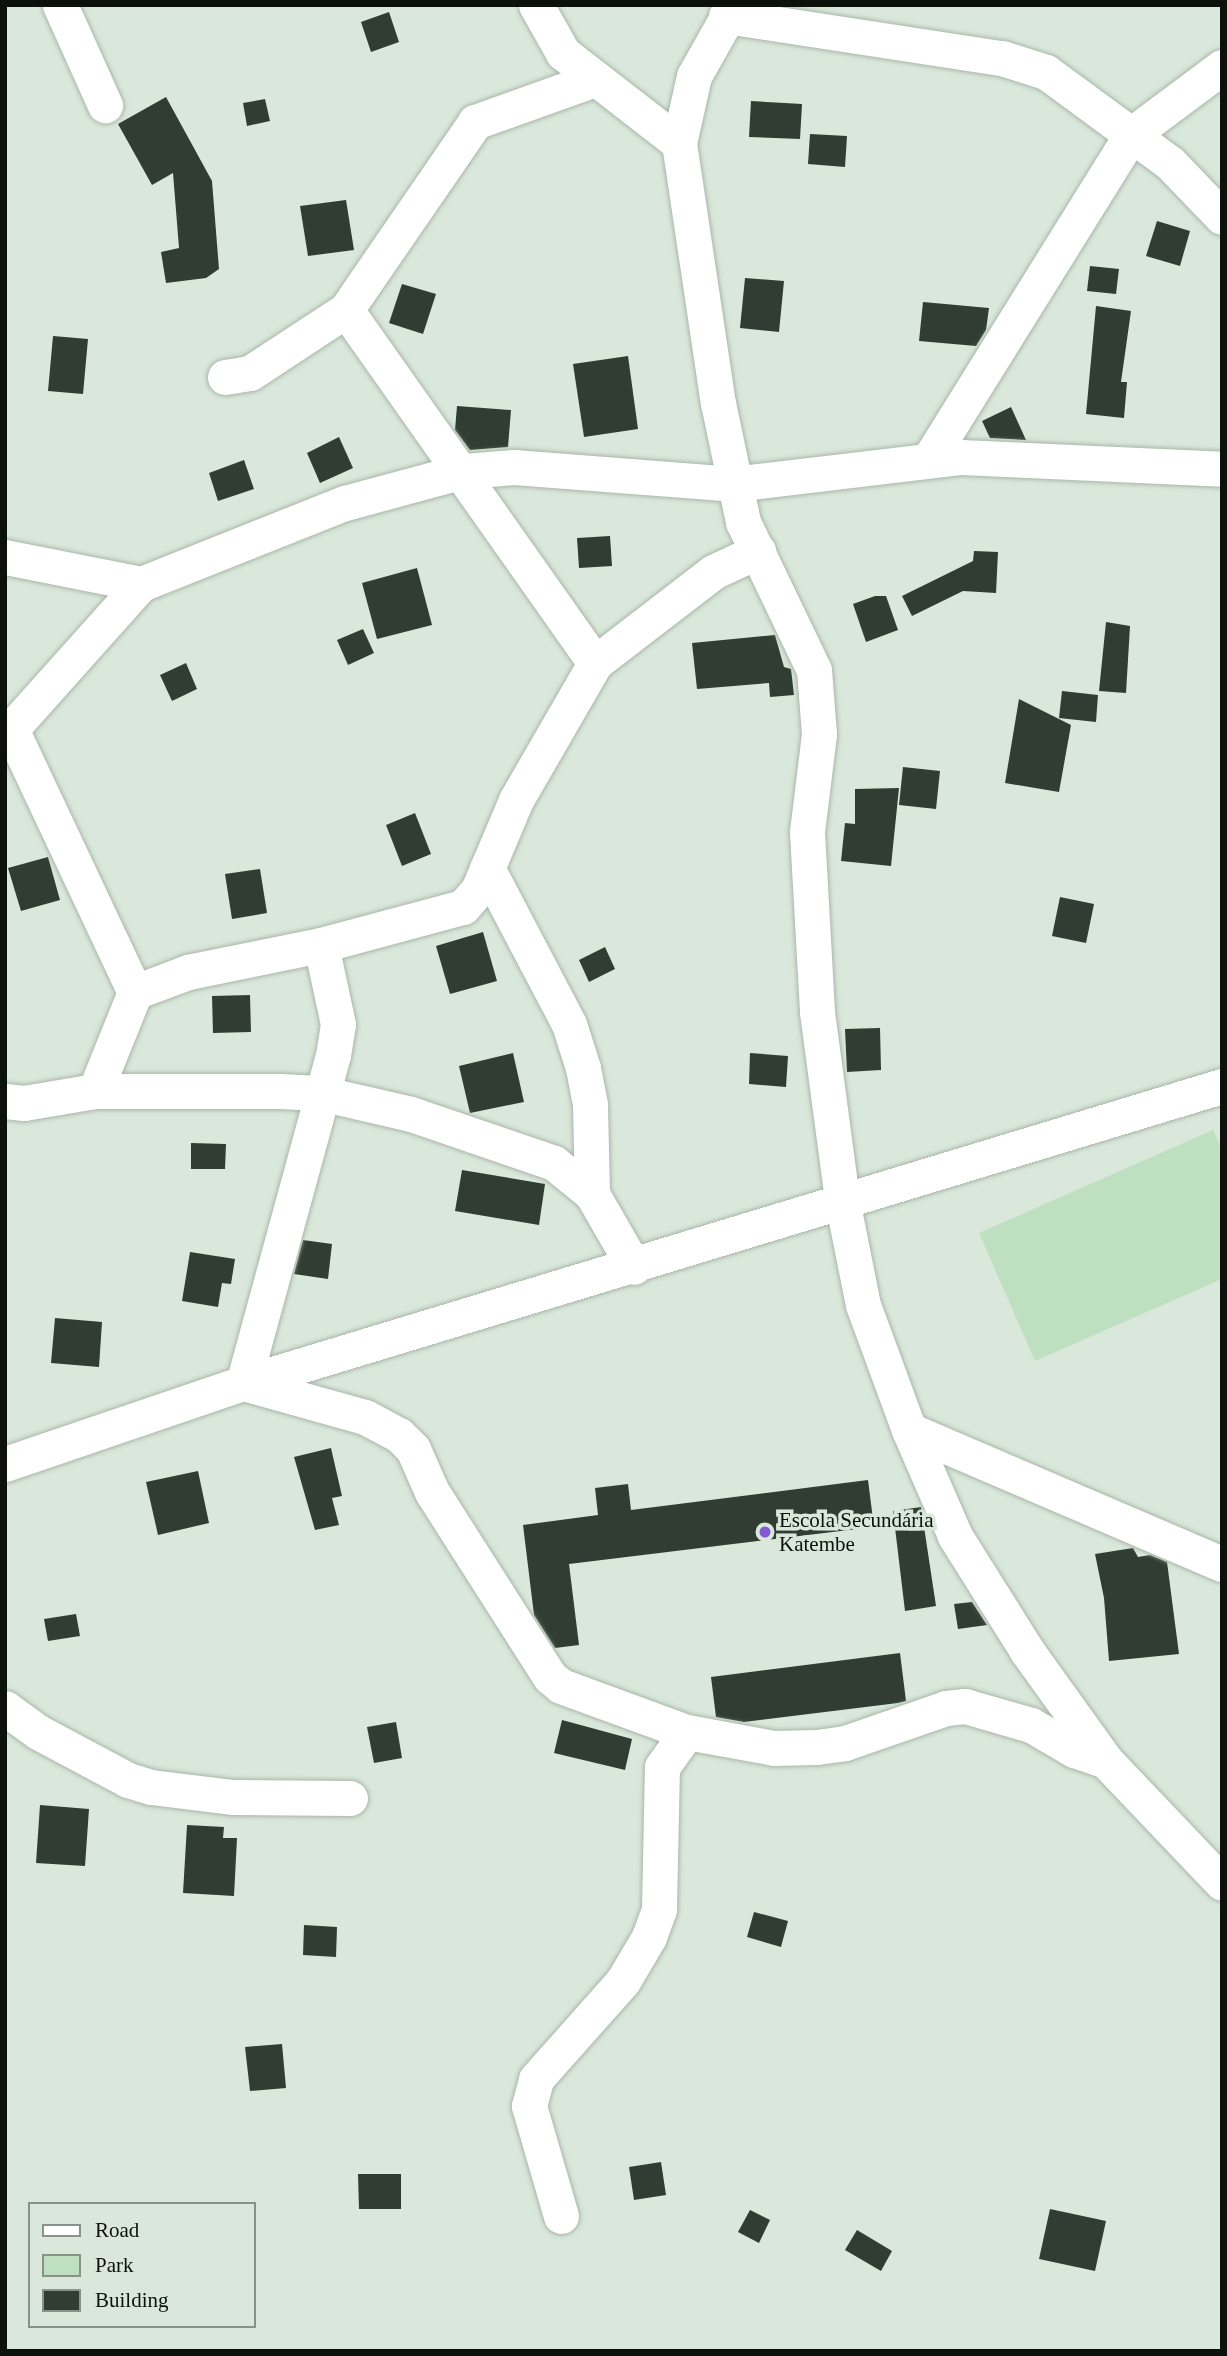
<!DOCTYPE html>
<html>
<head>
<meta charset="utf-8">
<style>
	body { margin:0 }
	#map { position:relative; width:1227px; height:2356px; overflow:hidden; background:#dae8db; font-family:"Times New Roman",serif }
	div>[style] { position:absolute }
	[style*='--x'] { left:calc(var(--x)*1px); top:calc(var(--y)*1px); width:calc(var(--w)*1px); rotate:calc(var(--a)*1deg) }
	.green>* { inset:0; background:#bfdfc1 }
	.building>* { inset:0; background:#313d32 }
	.roads { filter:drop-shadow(0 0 2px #a9b7aa) drop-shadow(0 0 2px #a9b7aa) }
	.minor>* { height:35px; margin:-17.5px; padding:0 17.5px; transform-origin:17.5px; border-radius:17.5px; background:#fff }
	.dots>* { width:19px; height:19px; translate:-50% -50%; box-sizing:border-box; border:4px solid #dae8db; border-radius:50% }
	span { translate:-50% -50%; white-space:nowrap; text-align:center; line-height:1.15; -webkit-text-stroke:7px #dae8db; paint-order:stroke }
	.poi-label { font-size:21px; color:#0c110c }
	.left { translate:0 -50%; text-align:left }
	.frame { position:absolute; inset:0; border:7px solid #0c110c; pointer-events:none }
	.legend { position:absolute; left:28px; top:2202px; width:228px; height:126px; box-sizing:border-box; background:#dae8db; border:2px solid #889288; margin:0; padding:9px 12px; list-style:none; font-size:21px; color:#0c110c }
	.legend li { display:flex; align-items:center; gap:14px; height:35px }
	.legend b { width:35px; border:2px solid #889288 }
</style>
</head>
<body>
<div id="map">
	<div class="green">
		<div style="clip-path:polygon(1213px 1130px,1222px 1150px,1222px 1279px,1035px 1361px,979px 1233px)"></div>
	</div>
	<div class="building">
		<div style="clip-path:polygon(389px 12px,399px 42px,371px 52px,361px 22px)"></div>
		<div style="clip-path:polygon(166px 97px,212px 181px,219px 269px,206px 278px,166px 283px,161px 252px,179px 248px,173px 173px,152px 185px,118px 124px)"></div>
		<div style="clip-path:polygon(265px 99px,270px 121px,247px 126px,243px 103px)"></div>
		<div style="clip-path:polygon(751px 101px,802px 104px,800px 139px,749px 137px)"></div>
		<div style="clip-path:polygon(810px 134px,847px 136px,845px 167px,808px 164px)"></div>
		<div style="clip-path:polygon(346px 200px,354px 250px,308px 256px,300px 206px)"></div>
		<div style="clip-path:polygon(1157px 221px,1190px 231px,1180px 266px,1146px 256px)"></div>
		<div style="clip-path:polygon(1090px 266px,1119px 269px,1116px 294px,1087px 291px)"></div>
		<div style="clip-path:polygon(745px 278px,784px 281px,779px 332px,740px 328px)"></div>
		<div style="clip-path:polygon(402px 284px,436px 294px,423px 334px,389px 323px)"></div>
		<div style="clip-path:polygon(923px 302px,989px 308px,986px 330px,976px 346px,919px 341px)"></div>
		<div style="clip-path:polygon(1096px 306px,1131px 311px,1121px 382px,1127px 382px,1124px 418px,1086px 414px)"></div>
		<div style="clip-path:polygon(53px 336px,88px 339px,83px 394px,48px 391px)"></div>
		<div style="clip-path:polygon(628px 356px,638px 429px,584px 437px,573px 364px)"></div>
		<div style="clip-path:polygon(457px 406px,511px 410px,508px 447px,470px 450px,455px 430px)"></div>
		<div style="clip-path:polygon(1011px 407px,1026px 440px,990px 438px,982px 421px)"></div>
		<div style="clip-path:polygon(339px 437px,353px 468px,320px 483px,307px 453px)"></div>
		<div style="clip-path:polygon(244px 460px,254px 489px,218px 501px,209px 473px)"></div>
		<div style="clip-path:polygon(610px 536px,612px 566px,579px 568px,577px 538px)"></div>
		<div style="clip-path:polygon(974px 551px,998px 552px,996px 593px,963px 591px,912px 616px,902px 596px,973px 561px)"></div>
		<div style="clip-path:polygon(417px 568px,432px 625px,377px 639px,362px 583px)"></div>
		<div style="clip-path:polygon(875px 596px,886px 596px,898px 630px,866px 642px,853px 604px)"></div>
		<div style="clip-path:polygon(1106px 622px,1130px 626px,1126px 693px,1099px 691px)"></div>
		<div style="clip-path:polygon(363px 629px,374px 653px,348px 665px,337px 640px)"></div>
		<div style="clip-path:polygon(775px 635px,784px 667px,791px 669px,794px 695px,770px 697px,769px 683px,697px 689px,692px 643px)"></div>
		<div style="clip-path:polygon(186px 663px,197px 689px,172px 701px,160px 675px)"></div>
		<div style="clip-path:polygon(1062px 691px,1098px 695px,1096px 722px,1059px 718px)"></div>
		<div style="clip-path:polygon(1019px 699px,1071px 725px,1059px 792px,1005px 783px)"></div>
		<div style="clip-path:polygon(903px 767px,940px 771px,936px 809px,899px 805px)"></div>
		<div style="clip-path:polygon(899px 788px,891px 866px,841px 861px,845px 823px,855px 824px,855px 789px)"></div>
		<div style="clip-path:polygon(415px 813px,431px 854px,402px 866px,386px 825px)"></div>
		<div style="clip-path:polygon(48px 857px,60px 900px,21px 911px,8px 868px)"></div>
		<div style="clip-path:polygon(260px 869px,267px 913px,232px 919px,225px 874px)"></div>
		<div style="clip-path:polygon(1060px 897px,1094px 904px,1086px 943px,1052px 936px)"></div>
		<div style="clip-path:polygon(483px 932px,497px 981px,450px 994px,436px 946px)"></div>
		<div style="clip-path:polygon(605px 947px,615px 969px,589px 982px,579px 960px)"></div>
		<div style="clip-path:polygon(250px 995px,251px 1032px,213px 1033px,212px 996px)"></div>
		<div style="clip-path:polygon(880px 1028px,881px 1070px,847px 1072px,845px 1029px)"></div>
		<div style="clip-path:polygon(513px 1053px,524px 1102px,470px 1113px,459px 1066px)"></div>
		<div style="clip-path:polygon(750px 1053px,788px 1056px,786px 1087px,749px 1084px)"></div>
		<div style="clip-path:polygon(191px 1143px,226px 1144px,225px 1169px,191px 1169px)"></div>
		<div style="clip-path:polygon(462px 1170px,545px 1184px,539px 1225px,455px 1211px)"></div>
		<div style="clip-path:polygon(303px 1240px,332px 1244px,328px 1279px,294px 1274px)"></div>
		<div style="clip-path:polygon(190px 1252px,235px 1259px,231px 1284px,222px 1283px,218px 1307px,182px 1301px)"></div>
		<div style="clip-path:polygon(55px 1318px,102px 1322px,99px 1367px,51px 1363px)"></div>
		<div style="clip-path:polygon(331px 1448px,342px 1496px,332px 1498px,339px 1525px,315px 1530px,294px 1457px)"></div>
		<div style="clip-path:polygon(198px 1471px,209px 1523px,158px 1535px,146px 1482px)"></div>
		<div style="clip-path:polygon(868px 1480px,874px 1527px,569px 1564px,579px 1645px,555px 1648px,534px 1615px,523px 1525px,598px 1515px,595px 1488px,628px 1484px,631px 1510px)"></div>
		<div style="clip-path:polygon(921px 1507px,936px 1606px,905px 1611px,893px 1511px)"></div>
		<div style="clip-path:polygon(1133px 1548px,1138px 1557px,1150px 1555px,1167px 1562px,1179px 1654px,1109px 1661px,1104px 1598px,1095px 1554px)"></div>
		<div style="clip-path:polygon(972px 1602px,987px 1625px,958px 1629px,954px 1604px)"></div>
		<div style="clip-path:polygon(76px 1614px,80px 1636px,48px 1641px,44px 1619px)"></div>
		<div style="clip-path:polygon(900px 1653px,906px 1701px,898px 1703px,744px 1722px,716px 1717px,711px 1677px)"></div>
		<div style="clip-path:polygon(562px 1720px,632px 1739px,625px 1770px,554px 1753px)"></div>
		<div style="clip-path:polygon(396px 1722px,402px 1758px,374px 1763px,367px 1727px)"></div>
		<div style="clip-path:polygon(40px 1805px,89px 1809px,85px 1866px,36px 1863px)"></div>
		<div style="clip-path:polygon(187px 1825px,224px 1827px,223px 1838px,237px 1838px,234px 1896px,183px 1893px)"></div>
		<div style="clip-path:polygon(754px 1912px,788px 1921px,781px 1947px,747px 1937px)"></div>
		<div style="clip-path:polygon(304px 1925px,337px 1927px,336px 1957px,303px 1955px)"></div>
		<div style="clip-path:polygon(282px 2044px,286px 2088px,250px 2091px,245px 2047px)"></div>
		<div style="clip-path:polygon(661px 2162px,666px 2195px,634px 2200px,629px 2167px)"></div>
		<div style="clip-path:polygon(358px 2174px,401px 2174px,401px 2209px,359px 2209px)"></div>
		<div style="clip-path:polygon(1050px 2209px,1106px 2221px,1095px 2271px,1039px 2259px)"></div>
		<div style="clip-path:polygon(750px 2210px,770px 2220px,759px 2243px,738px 2232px)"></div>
		<div style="clip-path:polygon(857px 2230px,892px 2251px,881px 2271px,845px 2250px)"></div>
	</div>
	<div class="roads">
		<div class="minor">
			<div style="--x:60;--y:5;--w:110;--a:65.8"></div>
			<div style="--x:536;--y:5;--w:55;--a:60.6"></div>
			<div style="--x:563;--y:53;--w:147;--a:37.8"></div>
			<div style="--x:734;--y:5;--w:81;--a:119.4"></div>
			<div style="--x:694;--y:76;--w:69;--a:102.6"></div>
			<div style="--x:679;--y:143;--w:263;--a:81.5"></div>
			<div style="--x:718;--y:403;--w:122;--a:78.1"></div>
			<div style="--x:743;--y:522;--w:164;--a:64.4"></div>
			<div style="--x:814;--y:670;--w:64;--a:85.5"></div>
			<div style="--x:819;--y:734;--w:99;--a:97"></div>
			<div style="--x:807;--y:832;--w:180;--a:86.8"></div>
			<div style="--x:817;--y:1012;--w:190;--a:82.4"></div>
			<div style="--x:842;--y:1200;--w:107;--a:78.7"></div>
			<div style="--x:863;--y:1305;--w:133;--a:69.8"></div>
			<div style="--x:909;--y:1430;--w:116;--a:66.5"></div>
			<div style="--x:955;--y:1536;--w:136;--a:57.9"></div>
			<div style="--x:1027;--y:1651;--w:135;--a:54.3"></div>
			<div style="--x:1106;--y:1761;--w:168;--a:46.4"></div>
			<div style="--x:726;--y:16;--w:279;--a:8.7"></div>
			<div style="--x:1002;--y:58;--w:46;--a:17.7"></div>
			<div style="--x:1046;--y:72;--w:154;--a:36.3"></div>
			<div style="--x:1170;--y:163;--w:75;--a:46.1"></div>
			<div style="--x:346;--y:310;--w:432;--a:54.8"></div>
			<div style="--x:225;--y:377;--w:25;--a:-9"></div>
			<div style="--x:250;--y:373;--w:115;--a:-33.3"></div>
			<div style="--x:346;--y:310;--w:228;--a:-55.5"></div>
			<div style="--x:475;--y:122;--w:127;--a:-19.7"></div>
			<div style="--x:930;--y:458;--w:382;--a:-58.1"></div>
			<div style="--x:1132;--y:134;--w:112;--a:-36.7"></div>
			<div style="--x:5;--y:557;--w:139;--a:11.2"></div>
			<div style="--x:11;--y:729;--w:291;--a:64.8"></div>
			<div style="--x:135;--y:992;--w:107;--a:112"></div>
			<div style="--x:5;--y:736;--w:204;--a:-48.2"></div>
			<div style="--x:141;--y:584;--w:219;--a:-21.7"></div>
			<div style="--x:345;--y:503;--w:123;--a:-15.1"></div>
			<div style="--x:464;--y:471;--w:50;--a:-4.6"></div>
			<div style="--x:514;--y:467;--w:220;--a:4.4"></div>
			<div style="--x:733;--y:484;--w:230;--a:-6.8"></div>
			<div style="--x:961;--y:457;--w:261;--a:2.6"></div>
			<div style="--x:487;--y:868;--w:176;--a:62.3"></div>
			<div style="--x:569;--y:1024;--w:46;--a:72.3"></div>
			<div style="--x:583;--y:1068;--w:38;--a:79"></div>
			<div style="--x:590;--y:1105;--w:89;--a:88.7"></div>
			<div style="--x:321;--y:945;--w:81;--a:77.9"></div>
			<div style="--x:338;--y:1024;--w:31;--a:99"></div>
			<div style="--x:333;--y:1055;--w:340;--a:105.3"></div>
			<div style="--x:243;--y:1383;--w:127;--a:15.6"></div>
			<div style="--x:365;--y:1417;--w:38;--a:28"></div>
			<div style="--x:399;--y:1435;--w:20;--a:45"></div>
			<div style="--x:413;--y:1449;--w:47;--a:66.2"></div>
			<div style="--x:432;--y:1492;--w:219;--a:57.5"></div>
			<div style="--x:550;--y:1677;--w:14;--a:39"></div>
			<div style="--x:561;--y:1686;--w:134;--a:20.1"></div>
			<div style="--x:135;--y:992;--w:57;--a:-20.7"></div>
			<div style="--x:188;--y:972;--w:136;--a:-11.5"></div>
			<div style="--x:321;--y:945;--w:147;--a:-15"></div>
			<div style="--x:463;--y:907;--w:23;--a:-49"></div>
			<div style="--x:478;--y:890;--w:98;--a:-67.1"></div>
			<div style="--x:516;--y:800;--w:158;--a:-60"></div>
			<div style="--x:595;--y:663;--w:149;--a:-37.6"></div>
			<div style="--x:713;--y:572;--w:50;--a:-25"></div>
			<div style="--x:5;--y:1101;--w:19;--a:6"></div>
			<div style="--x:24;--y:1103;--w:72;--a:-9.6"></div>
			<div style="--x:95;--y:1091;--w:185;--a:0"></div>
			<div style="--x:280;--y:1091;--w:40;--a:2.9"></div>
			<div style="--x:320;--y:1093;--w:93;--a:13"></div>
			<div style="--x:411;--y:1114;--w:151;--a:18.9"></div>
			<div style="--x:554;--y:1163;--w:49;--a:39.2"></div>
			<div style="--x:592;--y:1194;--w:84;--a:60.1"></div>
			<div style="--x:909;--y:1430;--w:340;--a:23.2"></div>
			<div style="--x:5;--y:1464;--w:251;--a:-18.8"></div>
			<div style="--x:243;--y:1383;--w:1023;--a:-16.88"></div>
			<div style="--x:5;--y:1708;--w:41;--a:36"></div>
			<div style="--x:38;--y:1732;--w:102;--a:28.1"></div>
			<div style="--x:128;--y:1780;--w:24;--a:17"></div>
			<div style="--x:151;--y:1787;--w:83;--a:7"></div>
			<div style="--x:233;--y:1797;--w:117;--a:0.5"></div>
			<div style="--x:561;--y:2216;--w:115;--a:-106.2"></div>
			<div style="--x:529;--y:2106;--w:28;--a:-75"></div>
			<div style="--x:536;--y:2079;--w:131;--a:-48.4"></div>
			<div style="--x:623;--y:1981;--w:51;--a:-59.4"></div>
			<div style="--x:649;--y:1937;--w:30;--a:-70"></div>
			<div style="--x:659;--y:1909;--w:142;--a:-88.8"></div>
			<div style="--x:662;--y:1767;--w:43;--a:-54.5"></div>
			<div style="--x:687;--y:1732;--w:88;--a:10.4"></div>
			<div style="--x:774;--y:1748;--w:43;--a:-1.3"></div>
			<div style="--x:817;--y:1747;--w:28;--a:-8"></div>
			<div style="--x:845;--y:1743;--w:107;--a:-19.1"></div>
			<div style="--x:946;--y:1708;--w:19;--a:-6"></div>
			<div style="--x:965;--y:1706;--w:69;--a:16.1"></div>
			<div style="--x:1031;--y:1725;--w:50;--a:30.2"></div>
			<div style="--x:1074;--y:1750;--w:34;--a:19"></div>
		</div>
	</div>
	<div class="dots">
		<div style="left:765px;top:1532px;background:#825ad4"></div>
	</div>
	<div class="poi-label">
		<span class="left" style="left:779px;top:1532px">Escola Secundária<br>Katembe</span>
	</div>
	<div class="frame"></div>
	<ul class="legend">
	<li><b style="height:9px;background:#fff"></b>Road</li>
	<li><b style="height:19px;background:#bfdfc1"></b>Park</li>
	<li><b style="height:19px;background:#313d32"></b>Building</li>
	</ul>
</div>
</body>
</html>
